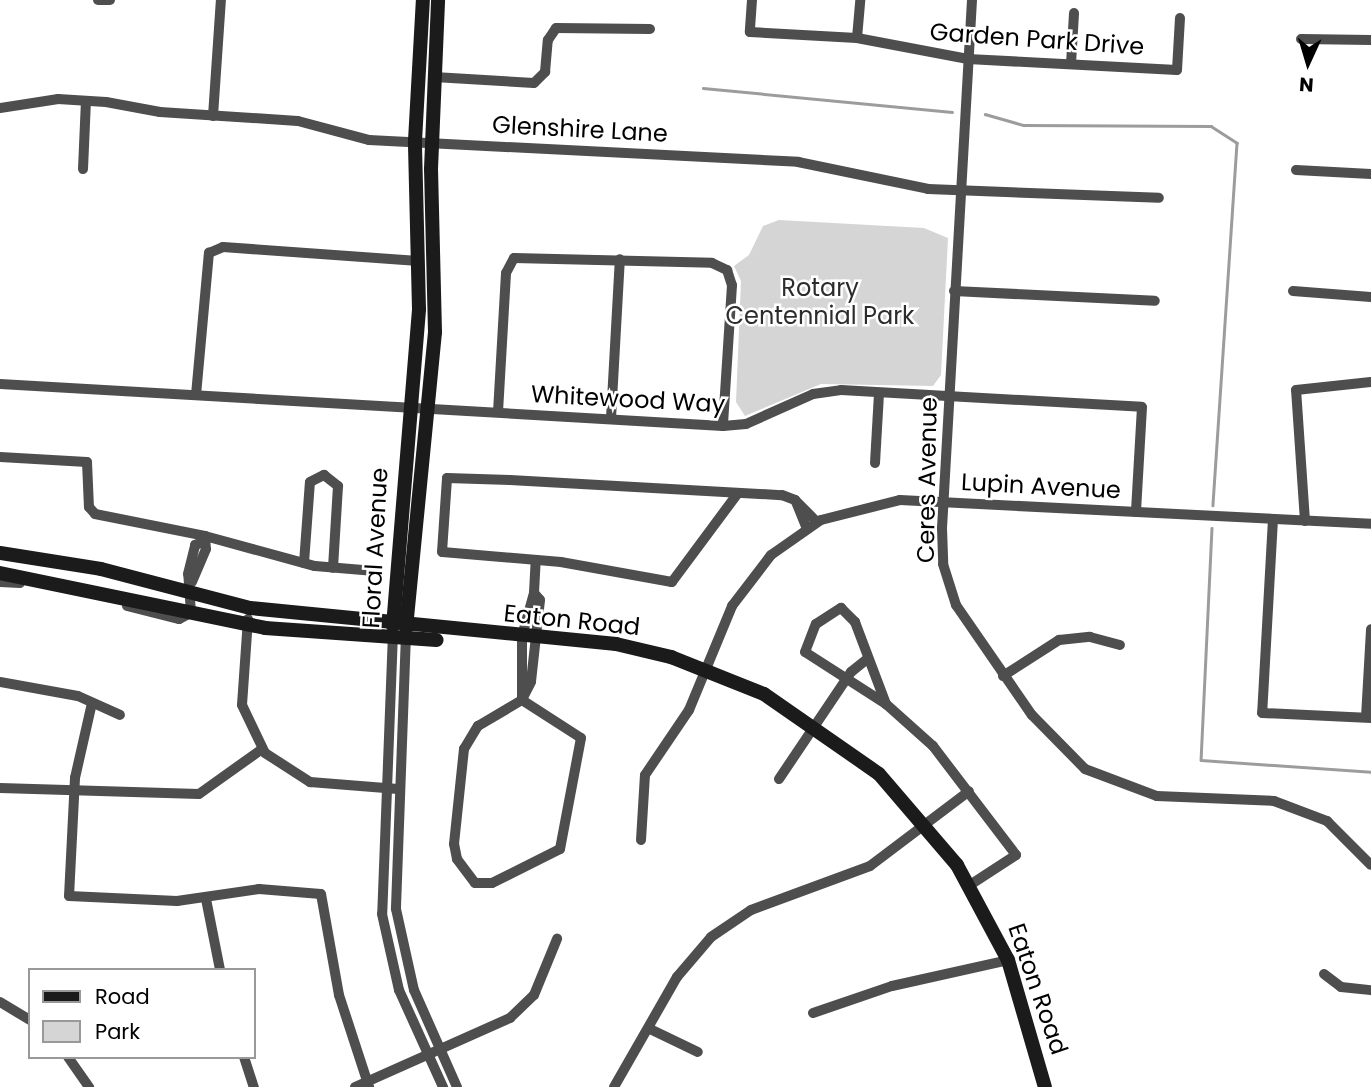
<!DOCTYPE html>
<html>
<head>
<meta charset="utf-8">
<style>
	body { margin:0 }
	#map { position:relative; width:1371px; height:1087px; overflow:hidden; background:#fff; font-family:Poppins,sans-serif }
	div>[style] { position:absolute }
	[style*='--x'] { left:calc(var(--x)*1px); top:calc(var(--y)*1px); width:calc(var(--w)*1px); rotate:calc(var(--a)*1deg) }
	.green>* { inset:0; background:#d5d5d5 }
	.stream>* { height:2.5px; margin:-1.25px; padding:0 1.25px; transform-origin:1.25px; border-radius:1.25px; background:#9c9c9c }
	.street>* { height:10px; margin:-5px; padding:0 5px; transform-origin:5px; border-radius:5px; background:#4e4e4e }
	.secondary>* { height:14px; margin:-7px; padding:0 7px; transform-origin:7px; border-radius:7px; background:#1b1b1b }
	span { translate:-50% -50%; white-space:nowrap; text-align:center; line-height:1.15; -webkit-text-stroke:5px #fff; paint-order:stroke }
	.street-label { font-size:24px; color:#000 }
	.park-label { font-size:24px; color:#2c2c2c }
	.legend { position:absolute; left:28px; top:968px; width:228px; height:91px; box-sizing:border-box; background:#fff; border:2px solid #999; margin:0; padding:9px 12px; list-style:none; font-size:21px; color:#000 }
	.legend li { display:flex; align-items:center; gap:14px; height:35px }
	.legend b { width:35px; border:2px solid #999 }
	.north { position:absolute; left:1273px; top:28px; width:70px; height:70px; -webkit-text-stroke:5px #fff; paint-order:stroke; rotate:184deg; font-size:19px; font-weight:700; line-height:28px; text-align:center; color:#000 }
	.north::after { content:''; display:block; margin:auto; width:24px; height:32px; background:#000; clip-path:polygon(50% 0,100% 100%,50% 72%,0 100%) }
</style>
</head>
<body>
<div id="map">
	<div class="green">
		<div style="clip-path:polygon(779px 220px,924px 228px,948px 238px,941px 375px,933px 386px,821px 384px,745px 416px,736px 402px,741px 281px,734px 266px,749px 255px,763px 226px)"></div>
	</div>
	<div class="stream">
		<div style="--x:703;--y:88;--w:250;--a:5.5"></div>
		<div style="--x:985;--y:114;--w:40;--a:16"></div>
		<div style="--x:1023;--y:125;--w:188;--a:0.3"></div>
		<div style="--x:1211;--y:126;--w:31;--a:33"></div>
		<div style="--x:1237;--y:143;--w:363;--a:93.8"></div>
		<div style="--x:1212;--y:528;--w:232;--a:92.7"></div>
		<div style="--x:1201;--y:760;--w:170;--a:4"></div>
	</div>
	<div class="street">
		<div style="--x:98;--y:0;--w:12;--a:0"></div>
		<div style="--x:752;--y:0;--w:32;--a:94"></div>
		<div style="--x:750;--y:32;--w:107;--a:3.2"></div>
		<div style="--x:857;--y:38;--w:113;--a:10.7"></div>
		<div style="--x:968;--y:59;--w:209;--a:3"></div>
		<div style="--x:1177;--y:70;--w:52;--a:-86.7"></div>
		<div style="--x:972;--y:0;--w:529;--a:93.25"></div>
		<div style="--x:942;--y:528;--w:36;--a:88"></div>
		<div style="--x:943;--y:564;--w:43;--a:72.4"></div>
		<div style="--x:956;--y:605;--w:134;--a:55.4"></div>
		<div style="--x:1032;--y:715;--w:76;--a:45.5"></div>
		<div style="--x:1085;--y:769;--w:77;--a:20.6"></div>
		<div style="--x:1157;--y:796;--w:117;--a:2.4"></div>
		<div style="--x:1274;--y:801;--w:57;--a:20.7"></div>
		<div style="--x:1327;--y:821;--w:62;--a:45"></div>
		<div style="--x:857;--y:38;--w:38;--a:-85"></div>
		<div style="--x:1301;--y:39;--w:70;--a:0.8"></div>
		<div style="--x:1071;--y:64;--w:51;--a:-86.6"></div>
		<div style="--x:434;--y:77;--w:100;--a:3.4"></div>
		<div style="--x:534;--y:83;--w:16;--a:-45"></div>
		<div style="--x:545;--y:72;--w:32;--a:-85"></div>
		<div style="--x:548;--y:40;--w:14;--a:-56"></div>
		<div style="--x:556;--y:28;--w:94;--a:0.6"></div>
		<div style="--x:0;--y:108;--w:59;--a:-8.8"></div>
		<div style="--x:58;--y:99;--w:48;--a:3.6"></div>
		<div style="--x:106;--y:102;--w:55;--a:10.5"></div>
		<div style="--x:160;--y:112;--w:138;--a:3.7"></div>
		<div style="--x:298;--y:121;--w:73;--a:15"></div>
		<div style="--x:369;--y:140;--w:430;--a:2.9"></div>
		<div style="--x:798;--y:162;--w:133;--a:11.7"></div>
		<div style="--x:928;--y:189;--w:231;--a:2.2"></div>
		<div style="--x:213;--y:116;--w:116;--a:-86.1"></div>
		<div style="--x:83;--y:169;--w:68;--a:-87.5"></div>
		<div style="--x:1296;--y:170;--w:75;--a:3.1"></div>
		<div style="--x:954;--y:291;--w:201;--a:2.8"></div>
		<div style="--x:1293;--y:291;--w:78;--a:4.4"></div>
		<div style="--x:0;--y:384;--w:724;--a:3.32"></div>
		<div style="--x:723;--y:426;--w:23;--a:-5"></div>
		<div style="--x:746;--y:424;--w:73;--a:-24.1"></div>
		<div style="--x:813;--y:394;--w:28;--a:-8"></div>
		<div style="--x:841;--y:390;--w:301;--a:3.2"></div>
		<div style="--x:1142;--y:407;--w:105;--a:93.3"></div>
		<div style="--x:196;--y:395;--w:143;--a:-84.8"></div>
		<div style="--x:209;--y:253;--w:15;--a:-23"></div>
		<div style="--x:223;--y:247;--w:196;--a:4.1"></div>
		<div style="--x:498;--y:412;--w:139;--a:-86.7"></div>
		<div style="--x:506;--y:273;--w:17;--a:-62"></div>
		<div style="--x:514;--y:258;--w:198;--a:1.4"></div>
		<div style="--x:712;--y:263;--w:17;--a:25"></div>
		<div style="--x:727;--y:270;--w:16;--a:72"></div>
		<div style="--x:732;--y:285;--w:141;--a:93.7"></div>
		<div style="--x:611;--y:418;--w:159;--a:-86.8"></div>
		<div style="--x:0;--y:457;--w:87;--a:3.3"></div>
		<div style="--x:87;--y:462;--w:45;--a:87.5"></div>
		<div style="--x:89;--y:507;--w:9;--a:49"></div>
		<div style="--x:95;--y:514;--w:112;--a:11.3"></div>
		<div style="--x:205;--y:536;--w:13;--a:86"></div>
		<div style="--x:206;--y:549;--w:36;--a:113"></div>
		<div style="--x:875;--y:463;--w:70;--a:-86.7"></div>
		<div style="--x:738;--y:493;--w:111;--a:126.6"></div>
		<div style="--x:672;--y:582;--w:113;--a:-169.8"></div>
		<div style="--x:561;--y:562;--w:119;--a:-175.2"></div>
		<div style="--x:442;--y:552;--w:74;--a:-86.1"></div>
		<div style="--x:447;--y:478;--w:63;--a:1.8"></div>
		<div style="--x:510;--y:480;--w:272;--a:3.2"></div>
		<div style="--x:782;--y:495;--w:14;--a:21"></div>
		<div style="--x:1273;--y:519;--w:194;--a:93.2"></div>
		<div style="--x:1262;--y:713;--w:109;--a:2.6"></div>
		<div style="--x:1305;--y:521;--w:131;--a:-93.9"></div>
		<div style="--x:1296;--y:390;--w:75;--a:-6.1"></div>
		<div style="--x:807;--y:529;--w:31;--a:-112"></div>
		<div style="--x:795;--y:500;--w:31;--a:45"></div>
		<div style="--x:205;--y:536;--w:114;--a:15.3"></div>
		<div style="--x:315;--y:566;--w:60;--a:4.8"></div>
		<div style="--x:304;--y:563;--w:81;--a:-85.8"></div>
		<div style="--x:310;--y:482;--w:16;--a:-27"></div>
		<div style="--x:324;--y:475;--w:18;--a:38"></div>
		<div style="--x:338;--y:486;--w:82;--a:93.5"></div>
		<div style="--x:0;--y:582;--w:20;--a:3"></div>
		<div style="--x:534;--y:593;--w:9;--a:49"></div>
		<div style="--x:540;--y:600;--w:82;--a:96.3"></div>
		<div style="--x:531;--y:682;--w:20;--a:117"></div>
		<div style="--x:522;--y:700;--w:64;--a:-90"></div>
		<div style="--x:522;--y:636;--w:45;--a:-74.4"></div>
		<div style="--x:534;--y:593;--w:33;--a:-87"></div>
		<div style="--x:127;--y:606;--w:54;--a:14"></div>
		<div style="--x:179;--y:619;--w:13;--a:-27"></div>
		<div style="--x:191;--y:613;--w:39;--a:-94"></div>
		<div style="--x:188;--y:574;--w:30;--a:-76"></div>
		<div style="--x:195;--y:545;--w:9;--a:-21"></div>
		<div style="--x:841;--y:608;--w:20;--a:45"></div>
		<div style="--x:855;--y:622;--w:88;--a:69.3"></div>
		<div style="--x:886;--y:704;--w:96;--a:-147.3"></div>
		<div style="--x:805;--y:652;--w:30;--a:-69"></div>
		<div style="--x:816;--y:624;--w:30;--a:-33"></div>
		<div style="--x:248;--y:619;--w:86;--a:94"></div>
		<div style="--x:242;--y:705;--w:53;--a:64.4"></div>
		<div style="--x:265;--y:753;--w:54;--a:32.8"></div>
		<div style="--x:310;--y:782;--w:88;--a:4.5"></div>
		<div style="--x:393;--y:633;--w:281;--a:92.2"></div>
		<div style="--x:382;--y:914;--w:78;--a:77.4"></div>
		<div style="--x:399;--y:990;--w:107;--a:65.6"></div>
		<div style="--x:406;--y:634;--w:275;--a:92.1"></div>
		<div style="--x:396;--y:909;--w:83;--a:77.5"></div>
		<div style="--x:414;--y:990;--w:106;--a:66.1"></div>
		<div style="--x:1003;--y:676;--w:67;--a:-32.7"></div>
		<div style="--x:1059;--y:640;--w:31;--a:-6"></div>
		<div style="--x:1090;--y:637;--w:31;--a:15"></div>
		<div style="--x:0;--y:682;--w:79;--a:10.2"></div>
		<div style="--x:78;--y:696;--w:46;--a:24.3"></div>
		<div style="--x:522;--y:700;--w:70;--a:32.8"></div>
		<div style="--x:581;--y:738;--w:113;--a:100.7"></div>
		<div style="--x:560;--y:849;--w:76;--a:153.4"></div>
		<div style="--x:492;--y:883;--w:17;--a:180"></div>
		<div style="--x:475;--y:883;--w:30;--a:-127"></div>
		<div style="--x:457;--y:859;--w:15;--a:-101"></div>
		<div style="--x:454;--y:844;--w:96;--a:-84"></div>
		<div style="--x:464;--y:749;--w:27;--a:-59"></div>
		<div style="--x:478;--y:726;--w:51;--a:-30.6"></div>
		<div style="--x:92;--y:703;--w:77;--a:102.8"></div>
		<div style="--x:75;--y:778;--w:118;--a:92.9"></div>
		<div style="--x:69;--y:896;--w:108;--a:2.7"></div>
		<div style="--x:177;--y:901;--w:83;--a:-8.3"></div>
		<div style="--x:259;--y:889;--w:62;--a:4.6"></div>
		<div style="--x:321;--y:894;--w:103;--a:79.9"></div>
		<div style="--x:339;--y:995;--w:97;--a:71.9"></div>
		<div style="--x:886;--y:704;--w:63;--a:41.8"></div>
		<div style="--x:933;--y:746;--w:137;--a:52.7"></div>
		<div style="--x:1016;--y:855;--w:55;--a:146.9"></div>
		<div style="--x:1366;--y:717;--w:88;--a:-86.7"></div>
		<div style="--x:779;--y:779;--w:129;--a:-56.1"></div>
		<div style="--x:851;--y:672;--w:21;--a:-39"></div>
		<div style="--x:0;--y:788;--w:199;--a:1.7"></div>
		<div style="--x:199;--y:794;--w:77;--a:-35.5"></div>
		<div style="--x:641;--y:840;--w:65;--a:-86.5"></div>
		<div style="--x:645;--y:775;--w:78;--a:-55.9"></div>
		<div style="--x:689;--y:710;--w:113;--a:-67.5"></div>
		<div style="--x:732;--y:606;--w:64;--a:-52.6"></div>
		<div style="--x:771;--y:555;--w:61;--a:-35"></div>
		<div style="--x:821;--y:520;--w:81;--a:-14.2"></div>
		<div style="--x:900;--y:500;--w:472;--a:2.9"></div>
		<div style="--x:206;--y:899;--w:72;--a:78.8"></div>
		<div style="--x:1324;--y:974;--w:21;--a:37"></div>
		<div style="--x:1341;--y:987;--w:30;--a:6"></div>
		<div style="--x:0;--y:1002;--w:35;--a:31"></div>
		<div style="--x:813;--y:1013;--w:83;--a:-18.9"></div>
		<div style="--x:892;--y:986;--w:119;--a:-12.6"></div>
		<div style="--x:650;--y:1029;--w:53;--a:25.6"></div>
		<div style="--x:68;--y:1057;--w:37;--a:55"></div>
		<div style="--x:244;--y:1057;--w:32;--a:72"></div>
		<div style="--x:355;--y:1087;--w:170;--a:-24"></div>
		<div style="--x:510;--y:1018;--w:33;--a:-44"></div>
		<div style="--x:534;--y:995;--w:61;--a:-67.7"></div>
		<div style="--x:614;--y:1087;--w:127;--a:-60.2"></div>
		<div style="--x:677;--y:977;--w:52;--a:-49.6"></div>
		<div style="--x:711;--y:937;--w:48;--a:-34"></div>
		<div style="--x:751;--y:910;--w:127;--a:-20.3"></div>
		<div style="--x:870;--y:866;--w:124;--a:-37.1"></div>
	</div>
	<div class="secondary">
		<div style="--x:0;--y:553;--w:102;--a:9"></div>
		<div style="--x:101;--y:569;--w:154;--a:14.7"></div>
		<div style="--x:250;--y:608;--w:368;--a:5.6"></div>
		<div style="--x:616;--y:644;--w:57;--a:13.3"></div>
		<div style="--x:671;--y:657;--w:100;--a:21.7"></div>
		<div style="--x:764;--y:694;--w:140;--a:34.8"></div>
		<div style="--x:879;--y:774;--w:120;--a:49.4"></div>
		<div style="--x:957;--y:865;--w:108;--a:61.8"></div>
		<div style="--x:1008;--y:960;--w:132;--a:73.8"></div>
		<div style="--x:0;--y:573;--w:271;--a:11.7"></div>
		<div style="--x:265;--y:628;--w:172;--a:4"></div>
		<div style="--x:393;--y:626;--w:318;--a:-85.3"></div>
		<div style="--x:419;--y:309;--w:168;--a:-91.4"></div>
		<div style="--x:415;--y:141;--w:141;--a:-86.8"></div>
		<div style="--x:406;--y:628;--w:297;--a:-84.4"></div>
		<div style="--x:435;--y:332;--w:163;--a:-91.4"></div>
		<div style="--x:431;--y:169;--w:169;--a:-87.6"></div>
	</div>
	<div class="street-label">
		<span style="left:1037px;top:39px;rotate:4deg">Garden Park Drive</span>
		<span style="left:580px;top:129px;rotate:3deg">Glenshire Lane</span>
		<span style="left:628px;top:399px;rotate:3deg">Whitewood Way</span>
		<span style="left:927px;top:480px;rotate:-89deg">Ceres Avenue</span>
		<span style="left:1041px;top:486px;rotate:3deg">Lupin Avenue</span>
		<span style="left:375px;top:548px;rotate:-87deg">Floral Avenue</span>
		<span style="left:572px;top:620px;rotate:6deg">Eaton Road</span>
		<span style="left:1038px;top:989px;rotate:71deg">Eaton Road</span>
	</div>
	<div class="park-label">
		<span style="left:820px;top:302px">Rotary<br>Centennial Park</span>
	</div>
	<ul class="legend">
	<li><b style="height:9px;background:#1b1b1b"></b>Road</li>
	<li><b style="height:19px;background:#d5d5d5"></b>Park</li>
	</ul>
	<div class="north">N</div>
</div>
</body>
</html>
